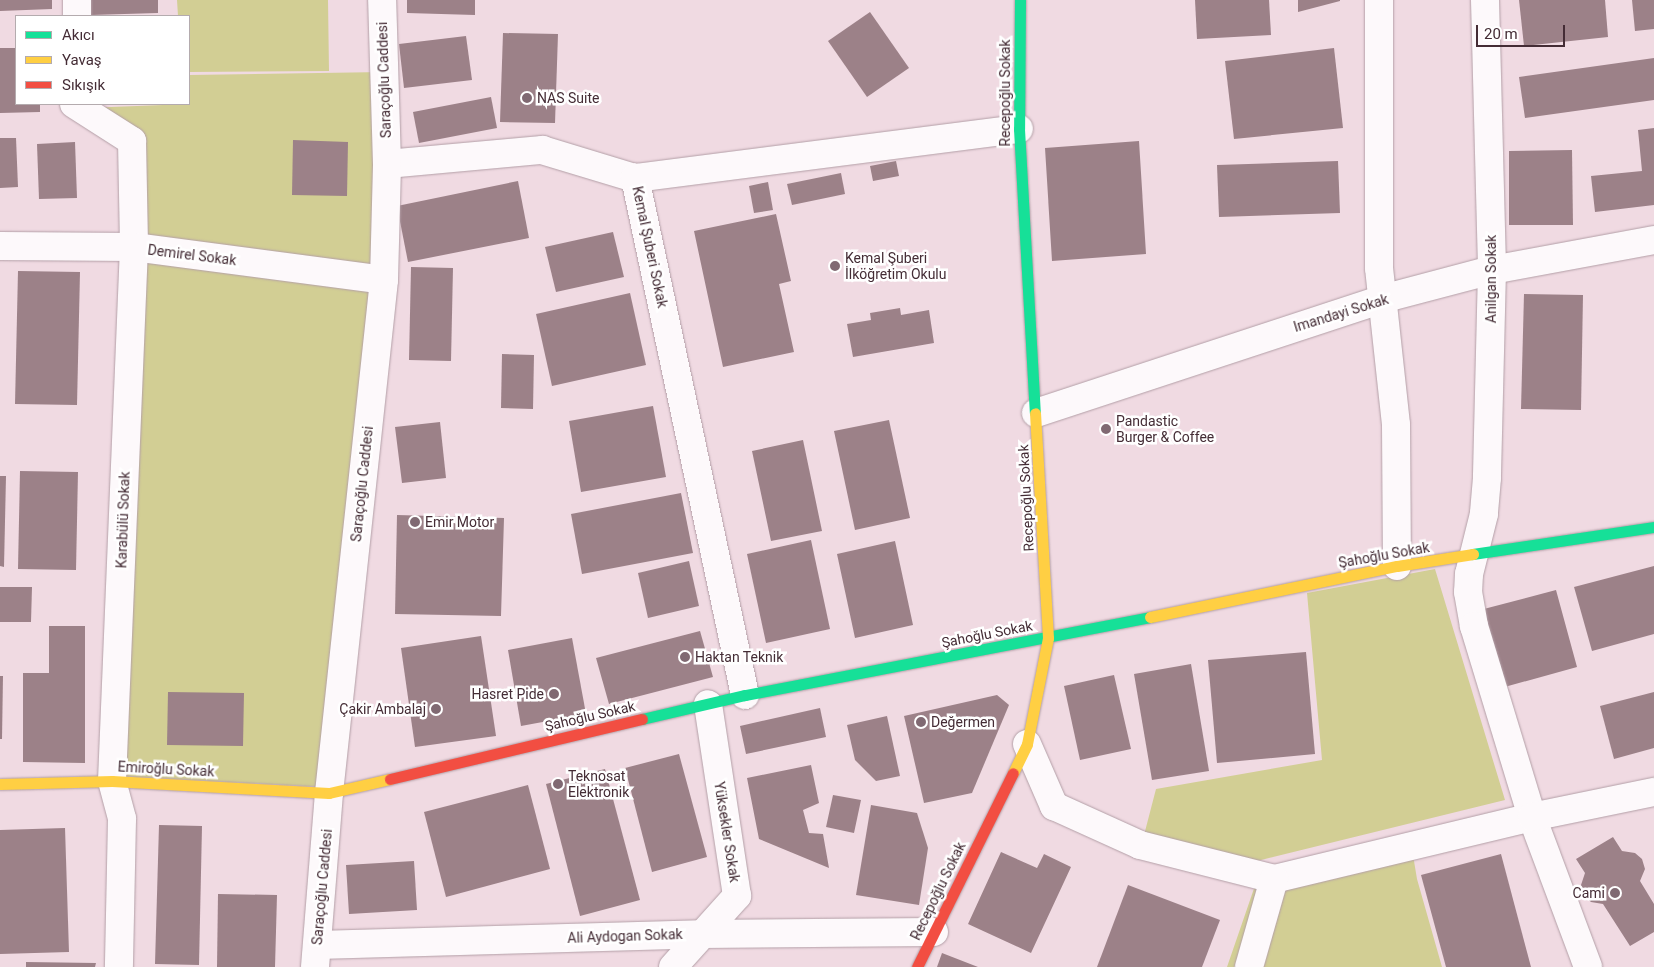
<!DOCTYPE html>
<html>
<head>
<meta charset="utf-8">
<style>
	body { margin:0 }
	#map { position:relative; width:1654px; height:967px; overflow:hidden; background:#f0dae2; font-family:Roboto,sans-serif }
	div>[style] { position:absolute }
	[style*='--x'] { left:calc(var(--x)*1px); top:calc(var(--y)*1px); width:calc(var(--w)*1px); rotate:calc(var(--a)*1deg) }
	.green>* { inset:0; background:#d2ce94 }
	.building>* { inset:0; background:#9c8188 }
	.roads { filter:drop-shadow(0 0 1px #b39fa7) drop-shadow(0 0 1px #b39fa7) }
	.street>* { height:28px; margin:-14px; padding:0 14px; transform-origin:14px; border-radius:14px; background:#fdf9fb }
	.fast>* { height:11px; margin:-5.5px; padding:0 5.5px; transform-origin:5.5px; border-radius:5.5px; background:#16e098 }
	.slow>* { height:11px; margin:-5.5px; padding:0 5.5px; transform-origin:5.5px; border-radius:5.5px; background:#ffcf43 }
	.jam>* { height:11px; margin:-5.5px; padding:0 5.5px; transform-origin:5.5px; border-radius:5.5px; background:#f24e42 }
	.dots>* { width:14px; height:14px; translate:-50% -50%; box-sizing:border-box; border:2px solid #fff; border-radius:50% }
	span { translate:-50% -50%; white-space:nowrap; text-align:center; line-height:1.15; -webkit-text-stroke:5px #fff; paint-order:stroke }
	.street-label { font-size:14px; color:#442c35 }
	.poi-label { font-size:14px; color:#442c35 }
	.left { translate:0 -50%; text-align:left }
	.right { translate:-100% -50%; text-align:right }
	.legend { position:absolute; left:15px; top:15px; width:175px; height:90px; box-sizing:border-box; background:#fff; border:1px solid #b4abae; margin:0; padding:6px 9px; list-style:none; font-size:15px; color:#442c35 }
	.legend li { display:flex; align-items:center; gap:10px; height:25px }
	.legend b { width:25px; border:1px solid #b4abae }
	.scale { position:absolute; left:1476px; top:25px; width:89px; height:22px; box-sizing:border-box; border:2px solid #442c35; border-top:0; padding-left:6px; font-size:15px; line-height:18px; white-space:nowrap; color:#442c35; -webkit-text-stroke:4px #fff; paint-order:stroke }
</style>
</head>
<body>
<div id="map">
	<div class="green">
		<div style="clip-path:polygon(177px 0,328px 0,329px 71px,189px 72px,189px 16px,178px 16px)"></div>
		<div style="clip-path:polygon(384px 72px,379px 273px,139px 243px,137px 138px,85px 108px,189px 104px,189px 75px)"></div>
		<div style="clip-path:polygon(142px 255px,377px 285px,324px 787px,117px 776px)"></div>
		<div style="clip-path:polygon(1435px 569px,1505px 800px,1253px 862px,1143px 839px,1156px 789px,1322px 760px,1307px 593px)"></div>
		<div style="clip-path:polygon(1410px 837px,1417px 879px,1442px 967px,1227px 967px,1259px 874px)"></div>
	</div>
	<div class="building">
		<div style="clip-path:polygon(0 0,52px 0,52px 9px,0 11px)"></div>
		<div style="clip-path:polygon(91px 0,158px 0,158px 13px,91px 15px)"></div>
		<div style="clip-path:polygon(407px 0,475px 0,475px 15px,407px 13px)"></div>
		<div style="clip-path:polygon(1195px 0,1269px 0,1271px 35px,1197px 39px)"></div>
		<div style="clip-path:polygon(1298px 0,1340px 0,1340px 1px,1298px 12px)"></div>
		<div style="clip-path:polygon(1519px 0,1605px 0,1608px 37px,1524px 46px)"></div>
		<div style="clip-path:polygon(1632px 0,1654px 0,1654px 29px,1635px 31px)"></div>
		<div style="clip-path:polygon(870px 12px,909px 68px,867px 97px,828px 41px)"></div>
		<div style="clip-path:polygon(503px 33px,558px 34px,555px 123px,500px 122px)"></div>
		<div style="clip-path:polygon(466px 36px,472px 80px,404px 88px,399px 44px)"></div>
		<div style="clip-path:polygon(0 48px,16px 48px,16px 104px,40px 104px,40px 112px,0 113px)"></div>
		<div style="clip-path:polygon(1334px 48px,1343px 128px,1234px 139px,1225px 61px)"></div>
		<div style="clip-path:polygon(1654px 58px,1654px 100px,1525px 118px,1519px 77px)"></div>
		<div style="clip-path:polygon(491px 97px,497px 128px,419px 143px,413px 112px)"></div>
		<div style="clip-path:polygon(1654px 128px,1654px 205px,1595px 212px,1591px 176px,1642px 171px,1638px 130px)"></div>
		<div style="clip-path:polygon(0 138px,16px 138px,18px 187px,0 188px)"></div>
		<div style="clip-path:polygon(293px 140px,348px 142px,347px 196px,292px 195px)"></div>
		<div style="clip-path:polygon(1139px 141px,1146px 254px,1052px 261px,1045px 148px)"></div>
		<div style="clip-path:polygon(75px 142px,77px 198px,39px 199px,37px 144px)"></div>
		<div style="clip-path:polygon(1572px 150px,1573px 225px,1509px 225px,1509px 151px)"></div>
		<div style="clip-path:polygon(896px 161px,899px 176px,873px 181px,870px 166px)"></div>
		<div style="clip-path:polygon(1338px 161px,1340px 213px,1219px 217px,1217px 165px)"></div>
		<div style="clip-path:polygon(841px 173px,845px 194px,792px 205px,787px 184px)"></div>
		<div style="clip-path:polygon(518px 181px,529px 238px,408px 262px,397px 206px)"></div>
		<div style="clip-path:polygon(768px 182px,773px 210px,754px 213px,749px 186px)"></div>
		<div style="clip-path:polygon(776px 214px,791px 281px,779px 284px,794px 352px,723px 367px,694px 231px)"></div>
		<div style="clip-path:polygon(613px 232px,624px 277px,556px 292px,545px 247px)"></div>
		<div style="clip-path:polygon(411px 267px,453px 268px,451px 361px,409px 360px)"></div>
		<div style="clip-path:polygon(18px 271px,80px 272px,77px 405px,15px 404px)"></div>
		<div style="clip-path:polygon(630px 293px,646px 365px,552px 386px,536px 314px)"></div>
		<div style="clip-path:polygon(1524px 294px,1583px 295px,1581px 410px,1521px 409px)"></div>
		<div style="clip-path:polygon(900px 308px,901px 315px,929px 310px,934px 343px,853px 357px,847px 324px,871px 320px,870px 313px)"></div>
		<div style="clip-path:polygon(502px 354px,534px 355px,533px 409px,501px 408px)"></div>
		<div style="clip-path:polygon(653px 406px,666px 477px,581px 492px,569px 421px)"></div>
		<div style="clip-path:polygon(889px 420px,910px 518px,855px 530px,834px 431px)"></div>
		<div style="clip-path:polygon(440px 422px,446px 478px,402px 483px,395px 427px)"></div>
		<div style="clip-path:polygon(803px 440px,822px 531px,771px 541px,752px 451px)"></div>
		<div style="clip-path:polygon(20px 471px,78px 472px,76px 570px,18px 569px)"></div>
		<div style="clip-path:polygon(0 476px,6px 476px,4px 567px,0 566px)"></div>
		<div style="clip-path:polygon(681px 493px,693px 553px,582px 574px,571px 514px)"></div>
		<div style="clip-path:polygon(397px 515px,504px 518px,501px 616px,395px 614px)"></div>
		<div style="clip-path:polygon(811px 540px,830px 629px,766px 643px,747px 554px)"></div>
		<div style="clip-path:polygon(895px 541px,913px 625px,855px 638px,837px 554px)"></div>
		<div style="clip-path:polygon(689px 561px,699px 606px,648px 618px,638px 573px)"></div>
		<div style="clip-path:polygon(1654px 566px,1654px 634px,1592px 651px,1574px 587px)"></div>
		<div style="clip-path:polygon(0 587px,32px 587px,31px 622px,0 622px)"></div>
		<div style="clip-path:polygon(1556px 590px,1577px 667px,1501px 688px,1480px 610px)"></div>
		<div style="clip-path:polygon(49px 626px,85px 626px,85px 763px,23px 762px,23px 673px,49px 673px)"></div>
		<div style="clip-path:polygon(700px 631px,713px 677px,609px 704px,596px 658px)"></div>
		<div style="clip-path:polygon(481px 636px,496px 736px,415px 747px,401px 648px)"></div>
		<div style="clip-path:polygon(572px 638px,586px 714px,521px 726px,508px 650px)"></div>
		<div style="clip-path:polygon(1306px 652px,1315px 754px,1217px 763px,1208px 660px)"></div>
		<div style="clip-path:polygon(1191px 664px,1209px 771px,1152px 780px,1134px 674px)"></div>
		<div style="clip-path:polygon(1114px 675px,1131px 749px,1080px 760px,1064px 686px)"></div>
		<div style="clip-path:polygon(0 676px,3px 676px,2px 739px,0 739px)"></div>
		<div style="clip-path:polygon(168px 692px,244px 693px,243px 746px,167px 745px)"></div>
		<div style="clip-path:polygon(1654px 692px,1654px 748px,1614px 759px,1600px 706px)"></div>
		<div style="clip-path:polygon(997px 695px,1009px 705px,972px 793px,924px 803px,904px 716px)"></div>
		<div style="clip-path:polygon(820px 708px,826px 737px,746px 754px,740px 726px)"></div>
		<div style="clip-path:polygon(887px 716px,900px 776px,876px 781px,855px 760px,847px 725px)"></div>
		<div style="clip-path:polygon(679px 754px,707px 857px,652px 872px,625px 768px)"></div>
		<div style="clip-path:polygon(811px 765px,819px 803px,803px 810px,809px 833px,823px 834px,829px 868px,759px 839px,747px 778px)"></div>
		<div style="clip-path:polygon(605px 769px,640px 900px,580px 916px,546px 784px)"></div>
		<div style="clip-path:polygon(528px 785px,550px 869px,446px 897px,424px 812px)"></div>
		<div style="clip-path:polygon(833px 795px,861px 800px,854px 833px,826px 827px)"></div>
		<div style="clip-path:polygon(871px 805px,917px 813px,928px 848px,919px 905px,856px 895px)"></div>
		<div style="clip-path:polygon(159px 825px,202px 826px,199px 965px,155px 964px)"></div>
		<div style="clip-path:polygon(65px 828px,69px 952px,0 954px,0 830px)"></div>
		<div style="clip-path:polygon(1613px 837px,1622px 851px,1635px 853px,1642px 859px,1645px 869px,1640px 881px,1654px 904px,1654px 932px,1630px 946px,1603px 904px,1591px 902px,1584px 895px,1581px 885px,1585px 873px,1576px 859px)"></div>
		<div style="clip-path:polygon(1001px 852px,1037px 868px,1044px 854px,1071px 867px,1031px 953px,968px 924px)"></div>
		<div style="clip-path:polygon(1501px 854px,1531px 967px,1446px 967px,1421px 875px)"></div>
		<div style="clip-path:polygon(414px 861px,417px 910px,349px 914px,346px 865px)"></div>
		<div style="clip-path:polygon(1128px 885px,1220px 920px,1202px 967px,1097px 967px)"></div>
		<div style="clip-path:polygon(218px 894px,277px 895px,275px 967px,217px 967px)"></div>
		<div style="clip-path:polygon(942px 953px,978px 967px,937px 967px)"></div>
		<div style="clip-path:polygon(26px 962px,96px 963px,95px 967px,26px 967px)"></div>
	</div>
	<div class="roads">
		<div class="street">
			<div style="--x:1379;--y:0;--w:268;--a:90"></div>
			<div style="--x:1379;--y:268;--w:158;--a:83.8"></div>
			<div style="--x:1396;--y:425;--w:141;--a:89.6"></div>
			<div style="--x:1485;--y:0;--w:270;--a:88.5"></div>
			<div style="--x:1492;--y:270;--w:208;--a:91.4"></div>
			<div style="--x:1487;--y:478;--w:36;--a:95"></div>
			<div style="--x:1484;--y:514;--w:62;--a:104"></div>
			<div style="--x:1469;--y:574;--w:18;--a:93"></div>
			<div style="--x:1468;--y:592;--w:35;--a:80"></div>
			<div style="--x:1474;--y:626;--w:200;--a:73.1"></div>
			<div style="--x:1532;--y:817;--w:160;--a:69.5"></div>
			<div style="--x:77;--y:16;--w:16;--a:-90"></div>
			<div style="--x:74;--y:104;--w:69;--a:32.5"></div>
			<div style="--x:132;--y:141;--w:106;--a:88.9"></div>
			<div style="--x:134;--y:247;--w:534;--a:92.36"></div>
			<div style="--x:112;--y:781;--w:39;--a:75"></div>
			<div style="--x:122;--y:819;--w:148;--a:91.2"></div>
			<div style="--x:387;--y:164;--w:156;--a:-5.2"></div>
			<div style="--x:542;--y:150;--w:97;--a:16.8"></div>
			<div style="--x:0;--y:246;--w:134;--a:0.4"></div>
			<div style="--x:134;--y:247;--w:252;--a:7.5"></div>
			<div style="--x:1036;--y:413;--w:364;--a:-18.2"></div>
			<div style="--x:1382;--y:299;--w:114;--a:-14.8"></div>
			<div style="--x:1492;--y:270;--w:165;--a:-10.5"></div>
			<div style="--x:745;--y:695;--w:529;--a:-102.01"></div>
			<div style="--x:635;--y:178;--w:387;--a:-7.3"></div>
			<div style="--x:1027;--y:744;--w:68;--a:66.5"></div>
			<div style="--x:1054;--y:806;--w:94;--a:24.4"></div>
			<div style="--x:1140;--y:845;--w:138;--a:14.2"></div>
			<div style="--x:1274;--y:879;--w:265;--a:-13.5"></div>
			<div style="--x:1532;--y:817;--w:125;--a:-11.6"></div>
			<div style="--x:317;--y:945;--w:384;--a:-1.6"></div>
			<div style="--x:701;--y:934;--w:233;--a:-0.5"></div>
			<div style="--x:315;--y:967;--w:175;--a:-85.4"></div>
			<div style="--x:329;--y:793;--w:516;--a:-83.88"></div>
			<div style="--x:384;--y:280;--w:116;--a:-88.5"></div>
			<div style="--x:387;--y:164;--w:164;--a:-91.7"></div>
			<div style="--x:673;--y:967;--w:96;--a:-48"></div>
			<div style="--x:737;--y:896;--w:194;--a:-98.6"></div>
			<div style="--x:1249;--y:967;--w:91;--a:-74.1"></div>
		</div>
		<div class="fast">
			<div style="--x:1020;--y:0;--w:129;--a:90.4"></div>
			<div style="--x:1019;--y:129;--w:284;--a:86.8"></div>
			<div style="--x:1473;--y:554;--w:183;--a:-8.5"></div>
			<div style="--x:642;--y:719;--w:106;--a:-13.1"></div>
			<div style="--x:745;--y:695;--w:412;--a:-10.9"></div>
		</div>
		<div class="slow">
			<div style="--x:1150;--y:617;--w:252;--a:-11.7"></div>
			<div style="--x:1397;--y:566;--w:77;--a:-9"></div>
			<div style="--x:1013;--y:773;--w:32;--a:-64"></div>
			<div style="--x:1027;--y:744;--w:108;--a:-78.8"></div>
			<div style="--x:1048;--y:638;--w:225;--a:-93.3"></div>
			<div style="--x:0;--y:784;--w:112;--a:-1.5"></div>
			<div style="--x:112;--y:781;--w:217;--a:3.2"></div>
			<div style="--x:329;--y:793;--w:63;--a:-12.9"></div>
		</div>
		<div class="jam">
			<div style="--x:390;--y:779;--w:259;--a:-13.4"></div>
			<div style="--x:917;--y:967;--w:216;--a:-63.7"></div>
		</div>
	</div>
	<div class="dots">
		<div style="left:527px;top:98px;background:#806972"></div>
		<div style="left:835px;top:266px;background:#806972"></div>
		<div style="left:1106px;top:429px;background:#806972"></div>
		<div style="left:415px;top:522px;background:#806972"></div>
		<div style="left:685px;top:657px;background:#806972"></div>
		<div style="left:554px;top:694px;background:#806972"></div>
		<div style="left:436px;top:709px;background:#806972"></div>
		<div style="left:921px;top:722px;background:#806972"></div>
		<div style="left:558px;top:784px;background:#806972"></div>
		<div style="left:1615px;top:893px;background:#806972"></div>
	</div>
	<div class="street-label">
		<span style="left:384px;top:80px;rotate:-92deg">Saraçoğlu Caddesi</span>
		<span style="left:1005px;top:93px;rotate:-90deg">Recepoğlu Sokak</span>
		<span style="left:650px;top:247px;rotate:78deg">Kemal Şuberi Sokak</span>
		<span style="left:192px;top:255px;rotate:7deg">Demirel Sokak</span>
		<span style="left:1491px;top:279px;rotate:-90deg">Anilgan Sokak</span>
		<span style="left:1341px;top:313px;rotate:-17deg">Imandayi Sokak</span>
		<span style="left:362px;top:484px;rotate:-84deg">Saraçoğlu Caddesi</span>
		<span style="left:1026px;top:498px;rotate:-93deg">Recepoğlu Sokak</span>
		<span style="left:123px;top:520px;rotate:-88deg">Karabülü Sokak</span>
		<span style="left:1384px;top:555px;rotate:-10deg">Şahoğlu Sokak</span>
		<span style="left:987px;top:634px;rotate:-11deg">Şahoğlu Sokak</span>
		<span style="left:590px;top:716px;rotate:-13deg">Şahoğlu Sokak</span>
		<span style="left:166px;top:769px;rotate:3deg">Emiroğlu Sokak</span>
		<span style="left:727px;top:832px;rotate:81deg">Yüksekler Sokak</span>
		<span style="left:322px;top:887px;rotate:-85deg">Saraçoğlu Caddesi</span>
		<span style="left:938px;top:891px;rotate:-64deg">Recepoğlu Sokak</span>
		<span style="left:625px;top:936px;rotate:-2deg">Ali Aydogan Sokak</span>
	</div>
	<div class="poi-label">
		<span class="left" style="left:537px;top:98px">NAS Suite</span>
		<span class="left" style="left:845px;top:266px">Kemal Şuberi<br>İlköğretim Okulu</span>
		<span class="left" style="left:1116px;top:429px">Pandastic<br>Burger &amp; Coffee</span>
		<span class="left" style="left:425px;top:522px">Emir Motor</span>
		<span class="left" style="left:695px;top:657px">Haktan Teknik</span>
		<span class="right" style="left:544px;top:694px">Hasret Pide</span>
		<span class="right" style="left:426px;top:709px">Çakir Ambalaj</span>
		<span class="left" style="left:931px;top:722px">Değermen</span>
		<span class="left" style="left:568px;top:784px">Teknosat<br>Elektronik</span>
		<span class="right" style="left:1605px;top:893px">Cami</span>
	</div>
	<ul class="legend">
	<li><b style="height:6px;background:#16e098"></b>Akıcı</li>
	<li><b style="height:6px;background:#ffcf43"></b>Yavaş</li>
	<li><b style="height:6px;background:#f24e42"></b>Sıkışık</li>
	</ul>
	<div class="scale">20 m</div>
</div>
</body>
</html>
